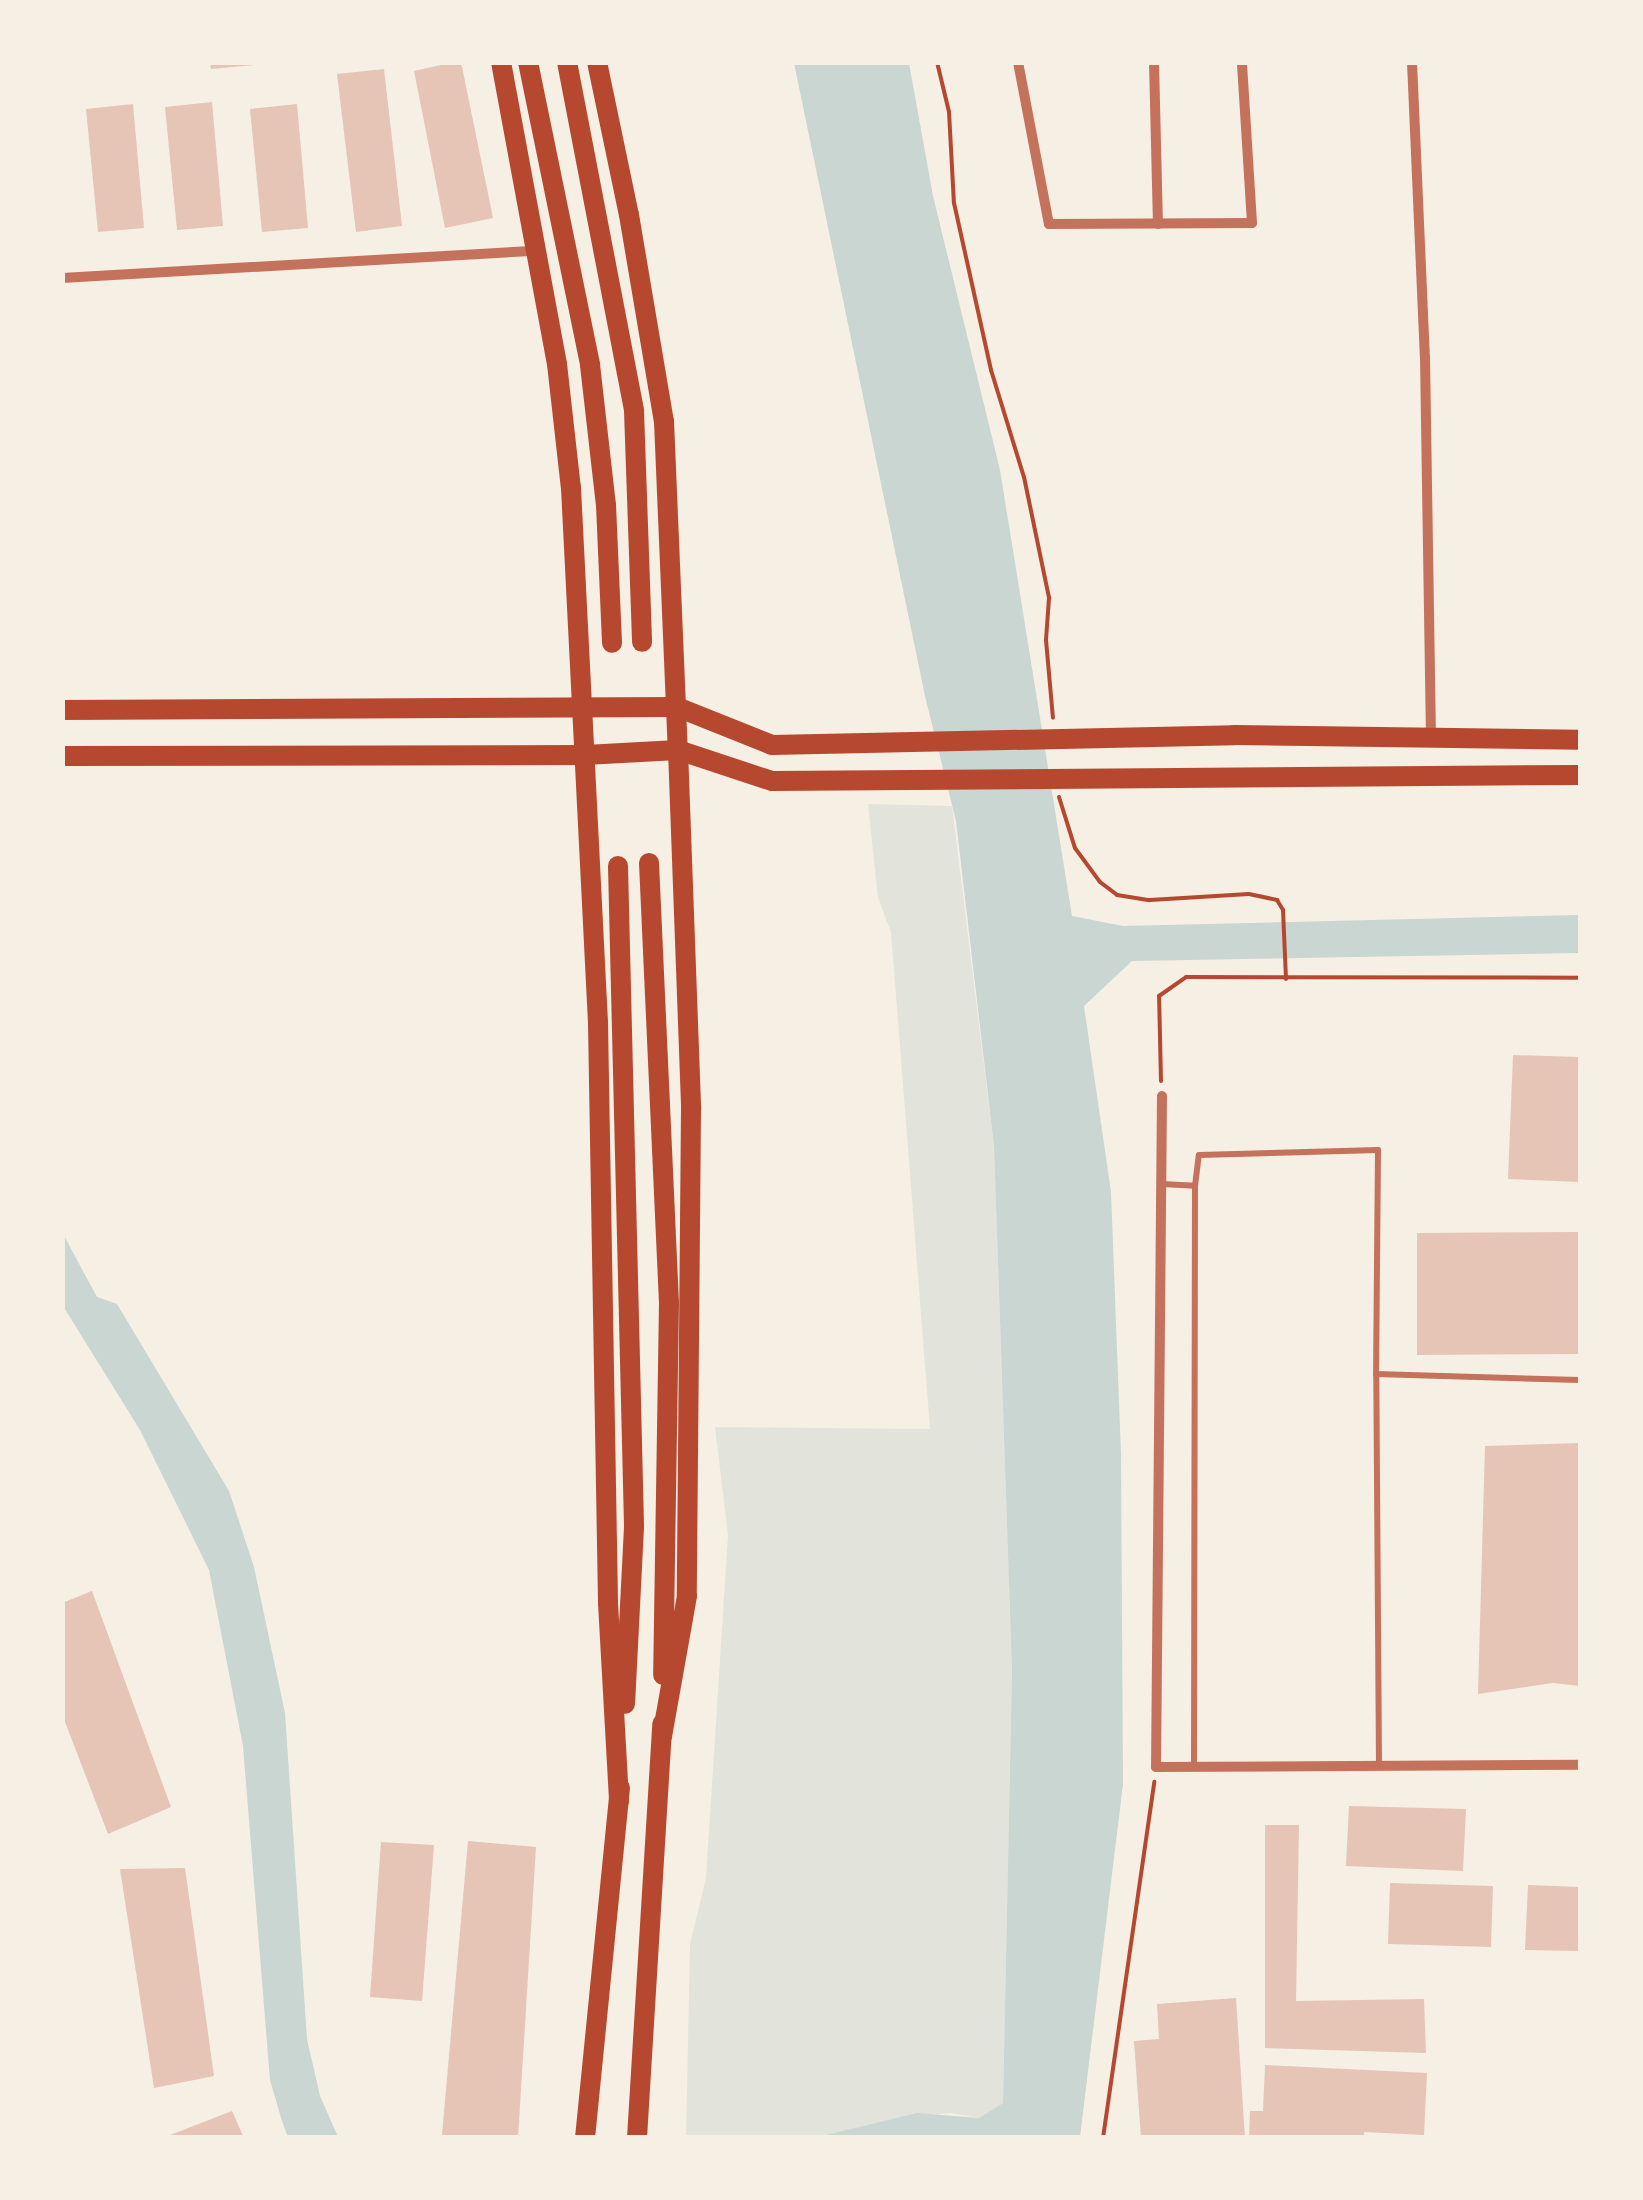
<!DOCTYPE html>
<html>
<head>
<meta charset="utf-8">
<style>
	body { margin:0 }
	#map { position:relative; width:1643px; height:2200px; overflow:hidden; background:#f6efe4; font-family:Spectral,serif }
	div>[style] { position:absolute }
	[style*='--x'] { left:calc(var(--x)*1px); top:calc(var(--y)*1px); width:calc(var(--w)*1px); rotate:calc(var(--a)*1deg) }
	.green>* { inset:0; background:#e2e4dc }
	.water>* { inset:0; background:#c9d6d2 }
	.building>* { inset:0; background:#e6c5b7 }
	.path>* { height:4px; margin:-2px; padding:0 2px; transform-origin:2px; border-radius:2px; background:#b5482f }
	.service>* { height:6px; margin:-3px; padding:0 3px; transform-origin:3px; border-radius:3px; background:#c5725c }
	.minor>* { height:10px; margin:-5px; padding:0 5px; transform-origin:5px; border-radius:5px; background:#c5725c }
	.primary>* { height:20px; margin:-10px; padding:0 10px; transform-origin:10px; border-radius:10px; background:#b5482f }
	span { translate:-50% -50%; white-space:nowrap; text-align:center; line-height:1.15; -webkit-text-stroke:9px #f6efe4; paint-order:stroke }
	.frame { position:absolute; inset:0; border:65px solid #f6efe4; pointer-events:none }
</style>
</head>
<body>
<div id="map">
	<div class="green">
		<div style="clip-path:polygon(868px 804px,952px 806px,994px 1146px,1012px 1671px,1003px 2103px,979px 2118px,950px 2113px,892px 2119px,817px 2137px,686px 2138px,690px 1944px,706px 1878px,728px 1535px,715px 1427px,930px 1429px,891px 932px,878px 898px)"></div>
	</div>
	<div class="water">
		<div style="clip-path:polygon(794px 63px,909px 63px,933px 196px,1000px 470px,1072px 916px,1123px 926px,1580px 915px,1580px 953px,1132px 961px,1084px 1006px,1111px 1192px,1121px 1454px,1123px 1784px,1080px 2137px,817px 2137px,917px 2113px,979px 2118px,1003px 2103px,1012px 1671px,994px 1146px,956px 821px,925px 696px)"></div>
		<div style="clip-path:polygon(62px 1232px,97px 1297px,117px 1304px,229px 1491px,254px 1567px,285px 1713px,307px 2039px,320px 2096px,338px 2137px,288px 2137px,282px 2121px,270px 2080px,243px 1746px,209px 1570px,140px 1430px,63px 1306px)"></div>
	</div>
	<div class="building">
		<div style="clip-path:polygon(210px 62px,254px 62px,254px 65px,211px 69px)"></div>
		<div style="clip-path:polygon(454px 62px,461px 62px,493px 218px,445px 228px,414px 71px)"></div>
		<div style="clip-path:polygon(384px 69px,402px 226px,356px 232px,337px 74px)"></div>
		<div style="clip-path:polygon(212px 102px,223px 226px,177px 230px,165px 107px)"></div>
		<div style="clip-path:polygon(133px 104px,144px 228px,98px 232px,86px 109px)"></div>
		<div style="clip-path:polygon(297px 104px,308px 228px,262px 232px,250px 109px)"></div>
		<div style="clip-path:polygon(1513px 1055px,1580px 1057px,1580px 1182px,1508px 1179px)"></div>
		<div style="clip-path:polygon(1580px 1232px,1580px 1354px,1417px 1355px,1417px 1233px)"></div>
		<div style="clip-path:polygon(1580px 1443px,1580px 1686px,1553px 1683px,1478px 1694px,1485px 1446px)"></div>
		<div style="clip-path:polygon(92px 1591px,171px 1807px,108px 1834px,62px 1714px,62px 1603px)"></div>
		<div style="clip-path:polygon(1349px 1806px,1466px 1809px,1463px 1871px,1346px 1866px)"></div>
		<div style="clip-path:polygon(1265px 1825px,1299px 1825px,1296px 2001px,1424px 1999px,1426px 2053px,1265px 2048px)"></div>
		<div style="clip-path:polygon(468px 1841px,536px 1847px,518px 2138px,442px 2135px)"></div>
		<div style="clip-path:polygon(381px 1842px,434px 1845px,422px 2001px,370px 1997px)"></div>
		<div style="clip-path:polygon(185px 1868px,214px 2076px,154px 2088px,120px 1869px)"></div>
		<div style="clip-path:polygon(1390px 1883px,1493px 1886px,1491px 1947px,1388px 1944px)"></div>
		<div style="clip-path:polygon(1528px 1885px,1580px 1887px,1580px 1951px,1525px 1950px)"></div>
		<div style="clip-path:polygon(1236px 1998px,1245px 2138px,1141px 2138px,1134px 2041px,1159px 2039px,1157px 2004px)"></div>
		<div style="clip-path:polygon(1265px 2065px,1427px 2073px,1424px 2135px,1364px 2132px,1364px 2138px,1249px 2138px,1250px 2111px,1263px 2111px)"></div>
		<div style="clip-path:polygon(232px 2111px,244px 2138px,165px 2138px,165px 2137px)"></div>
	</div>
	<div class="path">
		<div style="--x:937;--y:62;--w:51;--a:76.5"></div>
		<div style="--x:949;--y:112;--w:91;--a:86.9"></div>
		<div style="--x:954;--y:203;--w:171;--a:77.5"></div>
		<div style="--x:991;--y:370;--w:112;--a:72.9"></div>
		<div style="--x:1024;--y:477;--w:124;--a:78.3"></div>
		<div style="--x:1049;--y:598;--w:42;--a:94.1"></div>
		<div style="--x:1046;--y:640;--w:78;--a:84.9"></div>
		<div style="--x:1059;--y:797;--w:53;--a:72.6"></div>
		<div style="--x:1075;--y:848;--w:42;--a:53.7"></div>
		<div style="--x:1100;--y:882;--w:21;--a:37"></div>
		<div style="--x:1117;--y:895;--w:33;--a:9"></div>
		<div style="--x:1150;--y:900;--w:99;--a:-3.5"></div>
		<div style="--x:1249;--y:894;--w:29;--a:12"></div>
		<div style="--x:1277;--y:900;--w:12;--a:59"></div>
		<div style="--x:1283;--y:910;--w:69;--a:87.5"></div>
		<div style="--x:1161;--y:1081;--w:85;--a:-91.3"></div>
		<div style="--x:1159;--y:996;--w:33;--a:-35"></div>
		<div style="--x:1186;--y:977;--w:394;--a:0.1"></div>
		<div style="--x:1103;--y:2138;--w:360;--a:-81.8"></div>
	</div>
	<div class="service">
		<div style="--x:1162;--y:1184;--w:33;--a:3"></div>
		<div style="--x:1195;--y:1186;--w:581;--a:90.1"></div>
		<div style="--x:1195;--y:1186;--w:31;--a:-83"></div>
		<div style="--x:1199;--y:1155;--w:179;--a:-1.6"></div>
		<div style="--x:1378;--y:1150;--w:224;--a:90.5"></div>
		<div style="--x:1379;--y:1766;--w:392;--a:-90.4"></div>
		<div style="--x:1376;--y:1374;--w:204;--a:1.7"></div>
	</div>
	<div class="minor">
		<div style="--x:1018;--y:62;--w:165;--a:79.2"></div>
		<div style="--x:1049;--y:224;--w:203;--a:-0.3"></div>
		<div style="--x:1252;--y:223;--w:161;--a:-93.6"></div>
		<div style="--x:1154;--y:62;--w:162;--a:88.6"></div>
		<div style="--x:1412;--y:62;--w:295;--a:87.5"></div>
		<div style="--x:1425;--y:357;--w:380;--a:89.1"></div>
		<div style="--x:62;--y:278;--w:474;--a:-3.3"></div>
		<div style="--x:1162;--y:1096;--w:671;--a:90.51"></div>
		<div style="--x:1156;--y:1767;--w:424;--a:-0.3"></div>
	</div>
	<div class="primary">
		<div style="--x:501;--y:62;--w:307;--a:79.5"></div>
		<div style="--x:557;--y:364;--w:125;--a:83.6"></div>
		<div style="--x:571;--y:488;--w:536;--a:87.11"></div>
		<div style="--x:598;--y:1023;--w:580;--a:89.01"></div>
		<div style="--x:608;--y:1603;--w:198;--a:86.8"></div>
		<div style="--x:528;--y:62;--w:309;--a:78.4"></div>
		<div style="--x:590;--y:365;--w:141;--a:83.5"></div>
		<div style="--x:606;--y:505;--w:138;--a:87.5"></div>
		<div style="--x:567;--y:62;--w:355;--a:79.1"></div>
		<div style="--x:634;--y:411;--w:231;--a:88"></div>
		<div style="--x:597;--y:62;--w:156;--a:78.2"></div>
		<div style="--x:629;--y:215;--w:209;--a:80.4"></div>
		<div style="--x:664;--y:421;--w:329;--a:87.6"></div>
		<div style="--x:678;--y:750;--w:359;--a:87.9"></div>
		<div style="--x:691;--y:1109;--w:487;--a:90.5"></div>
		<div style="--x:687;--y:1596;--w:143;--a:100.1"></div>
		<div style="--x:62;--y:710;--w:615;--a:-0.28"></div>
		<div style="--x:677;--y:707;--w:102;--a:21.8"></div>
		<div style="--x:772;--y:745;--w:462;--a:-1.2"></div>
		<div style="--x:1234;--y:735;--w:346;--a:0.8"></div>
		<div style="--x:62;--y:756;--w:523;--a:-0.11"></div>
		<div style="--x:585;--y:755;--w:93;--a:-3.1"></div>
		<div style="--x:678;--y:750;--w:99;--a:18.3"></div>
		<div style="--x:772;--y:781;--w:808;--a:-0.43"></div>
		<div style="--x:649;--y:863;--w:440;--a:87.4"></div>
		<div style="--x:669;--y:1303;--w:372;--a:90.9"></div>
		<div style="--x:618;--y:866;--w:661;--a:88.61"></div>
		<div style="--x:634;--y:1527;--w:177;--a:92.9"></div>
		<div style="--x:585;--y:2138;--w:352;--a:-84.3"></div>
		<div style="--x:637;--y:2138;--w:415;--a:-86.5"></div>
	</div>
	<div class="frame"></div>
</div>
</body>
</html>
